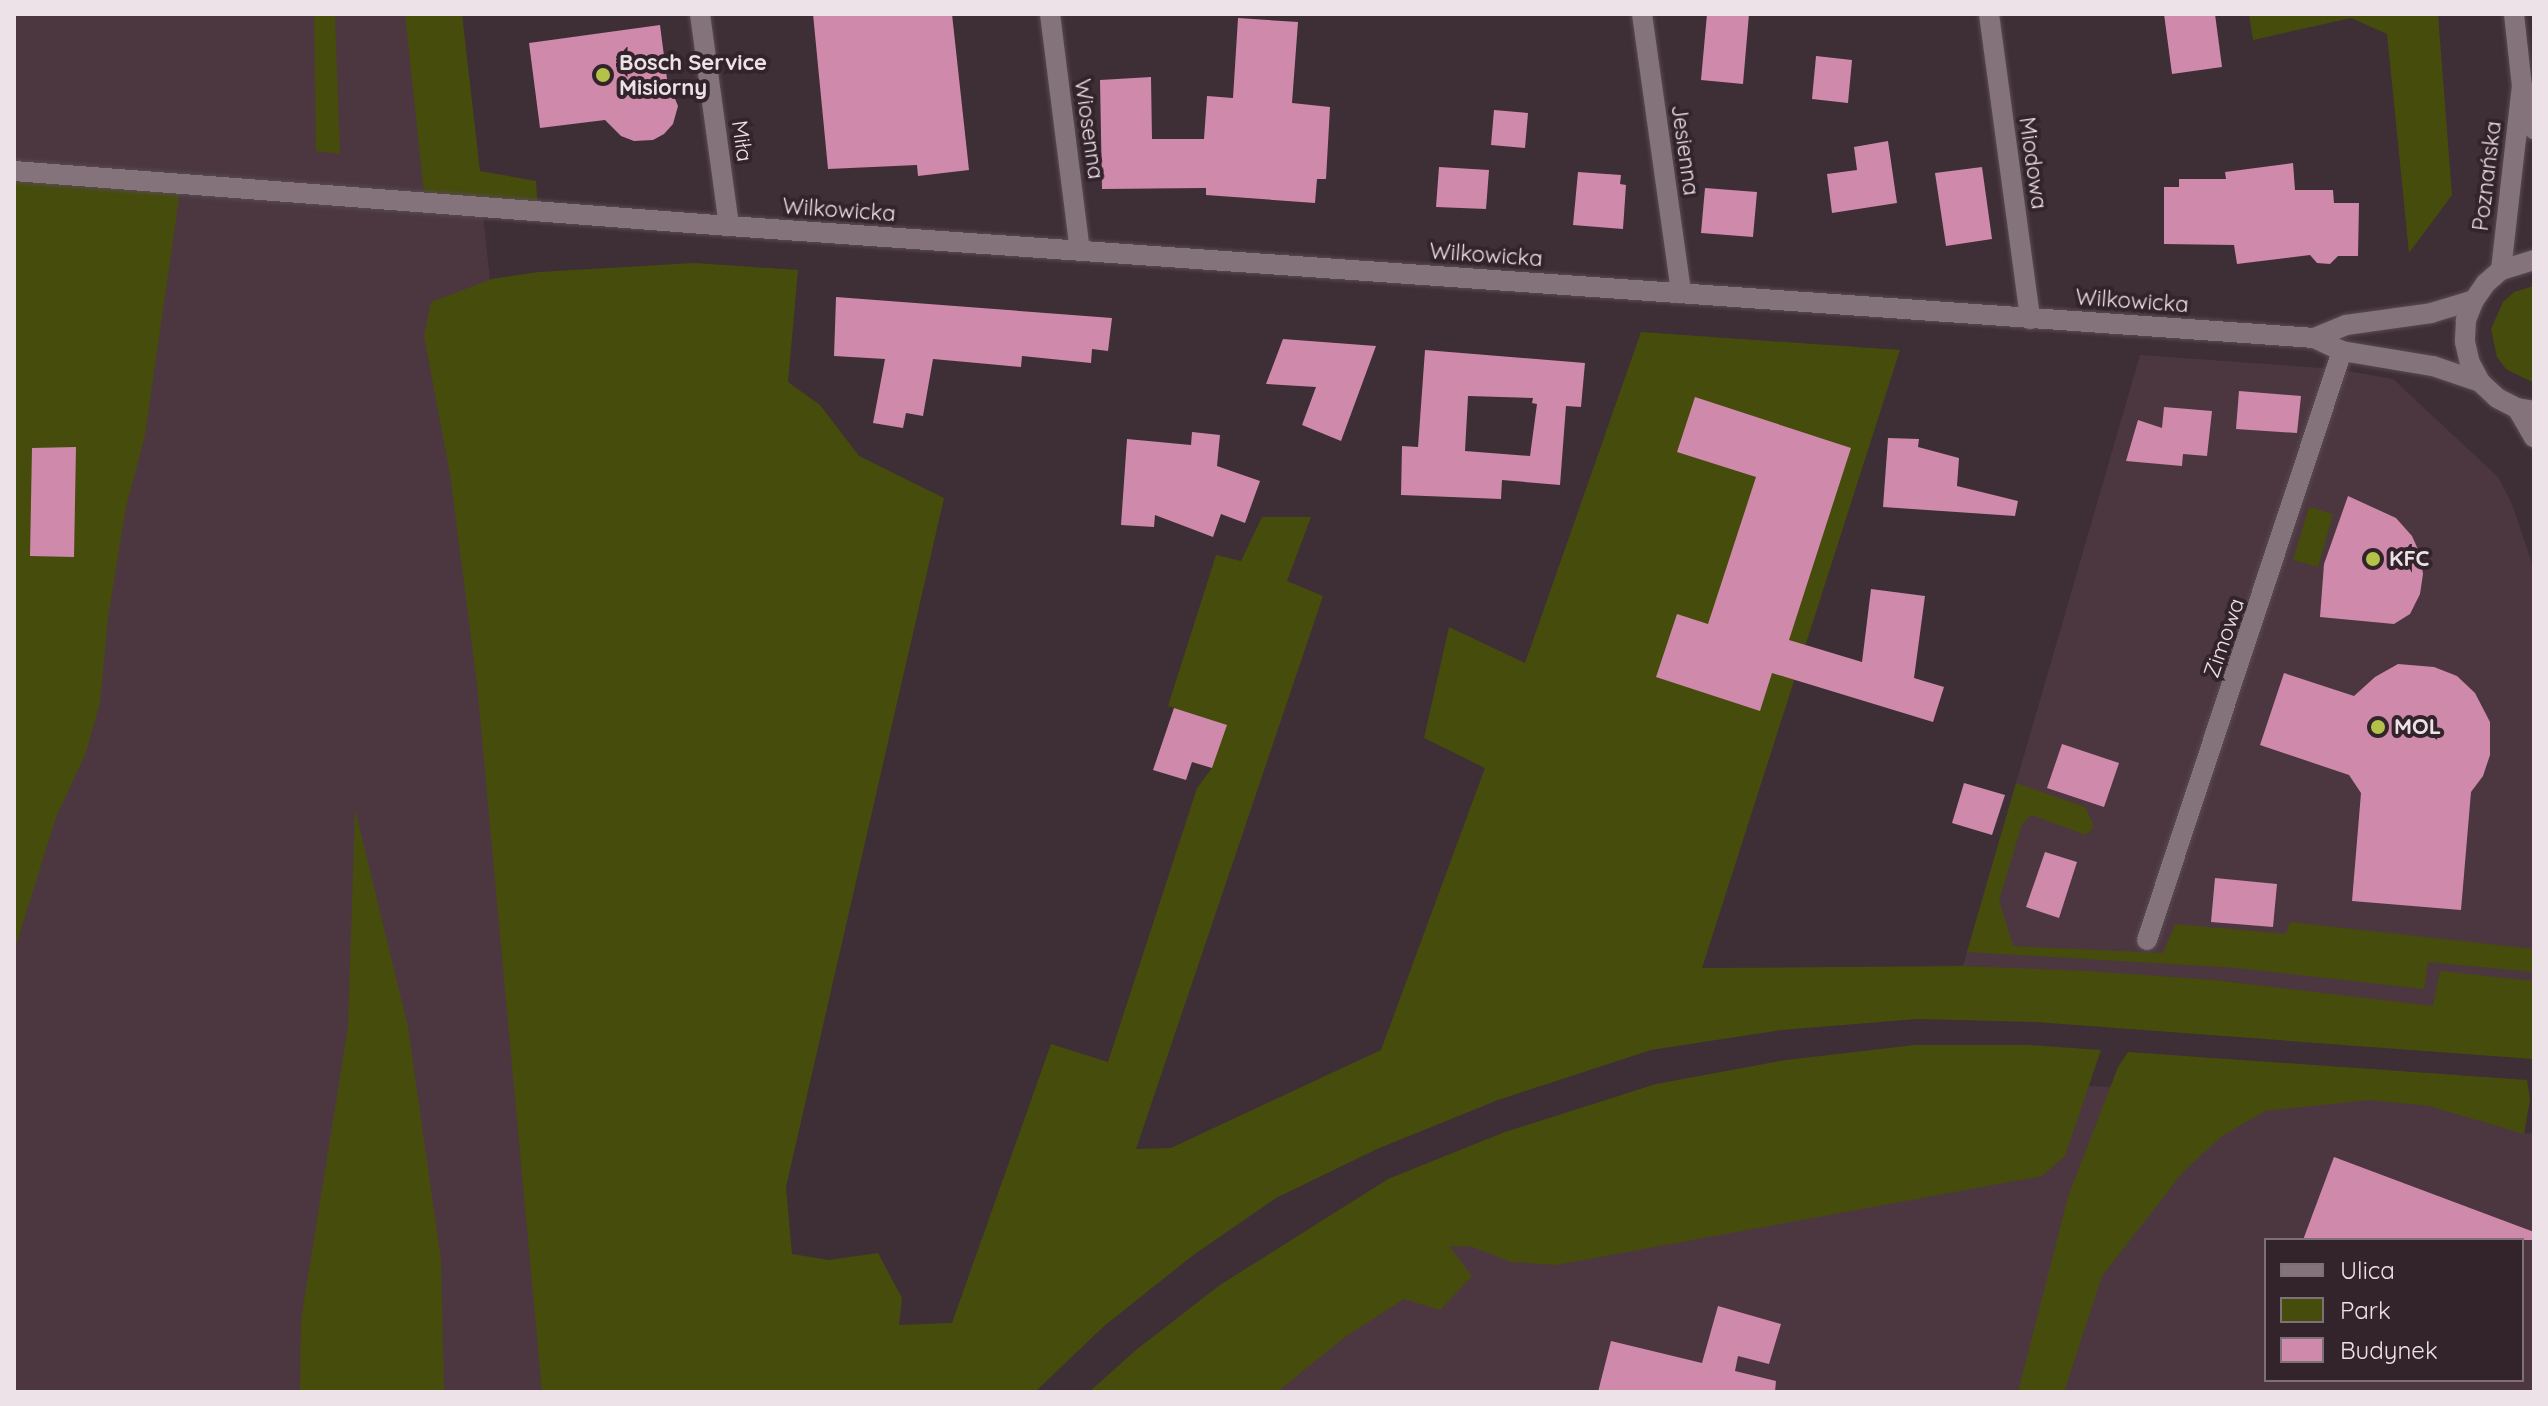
<!DOCTYPE html>
<html>
<head>
<meta charset="utf-8">
<style>
	body { margin:0 }
	#map { position:relative; width:2548px; height:1406px; overflow:hidden; background:#3e2e35; font-family:Quicksand,sans-serif }
	div>[style] { position:absolute }
	[style*='--x'] { left:calc(var(--x)*1px); top:calc(var(--y)*1px); width:calc(var(--w)*1px); rotate:calc(var(--a)*1deg) }
	.built>* { inset:0; background:#4c3741 }
	.green>* { inset:0; background:#464c0c }
	.building>* { inset:0; background:#cf89ab }
	.roads { filter:drop-shadow(0 0 2px #584b52) drop-shadow(0 0 2px #584b52) }
	.street>* { height:20px; margin:-10px; padding:0 10px; transform-origin:10px; border-radius:10px; background:#85737b }
	.secondary>* { height:20px; margin:-10px; padding:0 10px; transform-origin:10px; border-radius:10px; background:#85737b }
	.dots>* { width:22px; height:22px; translate:-50% -50%; box-sizing:border-box; border:4px solid #33242b; border-radius:50% }
	span { translate:-50% -50%; white-space:nowrap; text-align:center; line-height:1.15; -webkit-text-stroke:8px #33242b; paint-order:stroke }
	.poi-label { font-size:22px; color:#ede2e7; font-weight:700 }
	.left { translate:0 -50%; text-align:left }
	.street-label { font-size:22px; color:#ede2e7 }
	.frame { position:absolute; inset:0; border:16px solid #ede2e7; pointer-events:none }
	.legend { position:absolute; left:2264px; top:1238px; width:260px; height:144px; box-sizing:border-box; background:#33242b; border:2px solid #7d7076; margin:0; padding:10px 14px; list-style:none; font-size:24px; color:#ede2e7 }
	.legend li { display:flex; align-items:center; gap:16px; height:40px }
	.legend b { width:40px; border:2px solid #7d7076 }
</style>
</head>
<body>
<div id="map">
	<div class="built">
		<div style="clip-path:polygon(14px 14px,462px 14px,492px 300px,588px 1392px,14px 1392px)"></div>
		<div style="clip-path:polygon(2140px 355px,2336px 369px,2393px 379px,2498px 477px,2512px 504px,2534px 569px,2534px 1020px,2215px 980px,1963px 966px)"></div>
		<div style="clip-path:polygon(evenodd,1944px 1082px,2530px 1099px,2524px 1133px,2534px 1134px,2534px 1392px,1142px 1392px,1233px 1305px,1944px 1082px,2266px 1240px,2522px 1240px,2522px 1380px,2266px 1380px,2266px 1240px)"></div>
	</div>
	<div class="green">
		<div style="clip-path:polygon(314px 14px,335px 14px,340px 154px,316px 151px)"></div>
		<div style="clip-path:polygon(405px 14px,462px 14px,480px 171px,536px 181px,538px 213px,425px 203px)"></div>
		<div style="clip-path:polygon(2249px 14px,2438px 14px,2452px 195px,2409px 253px,2387px 34px,2351px 18px,2253px 40px)"></div>
		<div style="clip-path:polygon(14px 165px,181px 184px,145px 435px,126px 507px,108px 617px,100px 703px,85px 755px,56px 817px,14px 952px)"></div>
		<div style="clip-path:polygon(694px 263px,798px 270px,788px 382px,820px 405px,859px 456px,944px 498px,786px 1187px,792px 1254px,829px 1260px,878px 1253px,902px 1298px,899px 1325px,952px 1323px,1051px 1044px,1108px 1062px,1197px 788px,1212px 768px,1226px 725px,1168px 706px,1216px 555px,1241px 561px,1262px 517px,1311px 517px,1287px 581px,1323px 596px,1136px 1149px,1171px 1148px,1381px 1050px,1485px 768px,1424px 738px,1449px 627px,1525px 663px,1641px 332px,1900px 350px,1702px 968px,1963px 966px,2088px 971px,2215px 980px,2433px 1006px,2440px 971px,2534px 981px,2533px 1059px,2035px 1022px,1917px 1019px,1782px 1030px,1651px 1050px,1498px 1100px,1377px 1149px,1276px 1198px,1192px 1256px,1103px 1327px,1035px 1392px,542px 1392px,477px 684px,450px 474px,424px 336px,431px 302px,492px 279px,539px 272px)"></div>
		<div style="clip-path:polygon(2534px 286px,2534px 383px,2506px 369px,2497px 357px,2491px 329px,2503px 302px,2514px 292px)"></div>
		<div style="clip-path:polygon(2309px 507px,2333px 514px,2318px 567px,2293px 560px)"></div>
		<div style="clip-path:polygon(2016px 783px,2085px 807px,2094px 827px,2086px 835px,2032px 815px,2022px 824px,1999px 900px,2013px 946px,2163px 953px,2175px 924px,2286px 934px,2290px 922px,2534px 949px,2534px 972px,2428px 962px,2424px 989px,2237px 968px,1967px 952px)"></div>
		<div style="clip-path:polygon(355px 809px,408px 1027px,441px 1260px,444px 1392px,300px 1392px,301px 1320px,348px 1027px)"></div>
		<div style="clip-path:polygon(1915px 1045px,2028px 1045px,2101px 1050px,2065px 1156px,2042px 1176px,1556px 1265px,1511px 1262px,1473px 1247px,1449px 1246px,1472px 1276px,1440px 1310px,1404px 1299px,1345px 1337px,1277px 1392px,1089px 1392px,1136px 1350px,1220px 1285px,1388px 1179px,1505px 1132px,1656px 1084px,1786px 1060px)"></div>
		<div style="clip-path:polygon(2128px 1052px,2527px 1080px,2530px 1099px,2524px 1134px,2429px 1106px,2369px 1100px,2265px 1111px,2222px 1136px,2183px 1172px,2102px 1276px,2064px 1392px,2018px 1392px,2068px 1197px,2118px 1067px)"></div>
	</div>
	<div class="building">
		<div style="clip-path:polygon(813px 14px,952px 14px,969px 170px,918px 176px,917px 165px,828px 169px)"></div>
		<div style="clip-path:polygon(1707px 14px,1749px 14px,1743px 84px,1701px 80px)"></div>
		<div style="clip-path:polygon(2164px 14px,2215px 14px,2222px 67px,2172px 74px)"></div>
		<div style="clip-path:polygon(1238px 18px,1298px 22px,1292px 103px,1330px 107px,1326px 179px,1317px 179px,1315px 203px,1206px 195px,1206px 188px,1102px 189px,1100px 80px,1151px 77px,1152px 139px,1204px 139px,1207px 96px,1233px 98px)"></div>
		<div style="clip-path:polygon(660px 25px,667px 79px,678px 106px,673px 124px,664px 134px,653px 140px,634px 141px,621px 136px,605px 120px,540px 128px,529px 43px)"></div>
		<div style="clip-path:polygon(1816px 56px,1852px 60px,1848px 103px,1812px 99px)"></div>
		<div style="clip-path:polygon(1494px 110px,1528px 113px,1525px 148px,1491px 145px)"></div>
		<div style="clip-path:polygon(1888px 141px,1897px 203px,1832px 213px,1827px 174px,1857px 170px,1854px 147px)"></div>
		<div style="clip-path:polygon(2293px 163px,2295px 190px,2333px 190px,2334px 203px,2359px 203px,2358px 256px,2338px 256px,2330px 264px,2317px 263px,2310px 255px,2237px 264px,2234px 245px,2164px 244px,2164px 187px,2179px 187px,2179px 179px,2226px 179px,2225px 172px)"></div>
		<div style="clip-path:polygon(1439px 167px,1489px 170px,1486px 209px,1436px 207px)"></div>
		<div style="clip-path:polygon(1982px 167px,1992px 239px,1946px 246px,1935px 173px)"></div>
		<div style="clip-path:polygon(1578px 172px,1621px 175px,1620px 184px,1626px 185px,1623px 229px,1573px 225px)"></div>
		<div style="clip-path:polygon(1705px 188px,1757px 192px,1753px 237px,1701px 233px)"></div>
		<div style="clip-path:polygon(836px 297px,1112px 318px,1108px 351px,1092px 349px,1091px 363px,1022px 356px,1021px 367px,933px 359px,923px 416px,906px 413px,903px 428px,873px 423px,885px 359px,834px 356px)"></div>
		<div style="clip-path:polygon(1283px 339px,1376px 346px,1341px 441px,1302px 425px,1316px 387px,1266px 384px)"></div>
		<div style="clip-path:polygon(evenodd,1425px 350px,1585px 363px,1581px 407px,1566px 406px,1560px 485px,1502px 480px,1501px 499px,1401px 495px,1402px 446px,1418px 447px,1425px 350px,1468px 396px,1533px 398px,1532px 403px,1537px 404px,1530px 456px,1465px 451px,1468px 396px)"></div>
		<div style="clip-path:polygon(2239px 391px,2301px 396px,2297px 433px,2236px 429px)"></div>
		<div style="clip-path:polygon(1695px 397px,1851px 448px,1789px 640px,1862px 662px,1871px 589px,1925px 596px,1914px 678px,1944px 687px,1933px 722px,1772px 673px,1760px 711px,1656px 677px,1677px 614px,1708px 624px,1756px 477px,1677px 452px)"></div>
		<div style="clip-path:polygon(2164px 407px,2212px 411px,2207px 456px,2183px 454px,2182px 466px,2126px 461px,2138px 420px,2162px 428px)"></div>
		<div style="clip-path:polygon(1192px 432px,1220px 435px,1217px 466px,1260px 481px,1245px 523px,1221px 514px,1213px 537px,1155px 515px,1154px 527px,1121px 525px,1127px 439px,1191px 445px)"></div>
		<div style="clip-path:polygon(1888px 438px,1919px 439px,1918px 447px,1959px 458px,1957px 486px,2018px 501px,2015px 516px,1883px 507px)"></div>
		<div style="clip-path:polygon(76px 447px,74px 557px,30px 556px,32px 448px)"></div>
		<div style="clip-path:polygon(2348px 496px,2396px 518px,2412px 536px,2420px 554px,2423px 574px,2420px 594px,2410px 614px,2394px 624px,2320px 617px,2324px 564px)"></div>
		<div style="clip-path:polygon(2398px 664px,2434px 667px,2457px 676px,2475px 693px,2490px 722px,2490px 755px,2483px 776px,2471px 792px,2461px 910px,2352px 901px,2361px 793px,2349px 775px,2260px 745px,2284px 673px,2354px 696px,2375px 677px)"></div>
		<div style="clip-path:polygon(1174px 708px,1227px 725px,1212px 768px,1192px 762px,1186px 780px,1153px 770px)"></div>
		<div style="clip-path:polygon(2062px 744px,2119px 763px,2104px 807px,2047px 788px)"></div>
		<div style="clip-path:polygon(1964px 783px,2005px 795px,1992px 835px,1952px 823px)"></div>
		<div style="clip-path:polygon(2045px 852px,2077px 862px,2059px 918px,2026px 907px)"></div>
		<div style="clip-path:polygon(2215px 878px,2277px 884px,2273px 927px,2211px 922px)"></div>
		<div style="clip-path:polygon(2334px 1157px,2534px 1232px,2534px 1240px,2303px 1240px)"></div>
		<div style="clip-path:polygon(1718px 1306px,1781px 1324px,1769px 1364px,1738px 1356px,1735px 1371px,1776px 1381px,1775px 1392px,1598px 1392px,1611px 1341px,1702px 1363px)"></div>
	</div>
	<div class="roads">
		<div class="street">
			<div style="--x:700;--y:14;--w:214;--a:82.2"></div>
			<div style="--x:1050;--y:14;--w:239;--a:82.8"></div>
			<div style="--x:1642;--y:14;--w:282;--a:82"></div>
			<div style="--x:1989;--y:14;--w:308;--a:82.3"></div>
			<div style="--x:2147;--y:940;--w:620;--a:-71.68"></div>
		</div>
		<div class="secondary">
			<div style="--x:2514;--y:14;--w:73;--a:83.7"></div>
			<div style="--x:2522;--y:87;--w:44;--a:74.1"></div>
			<div style="--x:14;--y:171;--w:717;--a:4.4"></div>
			<div style="--x:729;--y:226;--w:1589;--a:4.04"></div>
			<div style="--x:2314;--y:338;--w:31;--a:25"></div>
			<div style="--x:2342;--y:351;--w:92;--a:9.4"></div>
			<div style="--x:2433;--y:366;--w:50;--a:18.8"></div>
			<div style="--x:2534;--y:260;--w:34;--a:163"></div>
			<div style="--x:2501;--y:270;--w:20;--a:139"></div>
			<div style="--x:2486;--y:283;--w:21;--a:125"></div>
			<div style="--x:2474;--y:300;--w:22;--a:112"></div>
			<div style="--x:2466;--y:320;--w:22;--a:93"></div>
			<div style="--x:2465;--y:342;--w:22;--a:77"></div>
			<div style="--x:2470;--y:363;--w:21;--a:62"></div>
			<div style="--x:2480;--y:382;--w:23;--a:43"></div>
			<div style="--x:2497;--y:398;--w:22;--a:27"></div>
			<div style="--x:2517;--y:408;--w:17;--a:10"></div>
			<div style="--x:2501;--y:270;--w:184;--a:-83.5"></div>
			<div style="--x:2314;--y:338;--w:35;--a:-22"></div>
			<div style="--x:2346;--y:325;--w:86;--a:-8"></div>
			<div style="--x:2431;--y:313;--w:45;--a:-16.8"></div>
			<div style="--x:2517;--y:408;--w:34;--a:60"></div>
		</div>
	</div>
	<div class="dots">
		<div style="left:603px;top:75px;background:#b5c24a"></div>
		<div style="left:2373px;top:559px;background:#b5c24a"></div>
		<div style="left:2378px;top:727px;background:#b5c24a"></div>
	</div>
	<div class="poi-label">
		<span class="left" style="left:619px;top:75px">Bosch Service<br>Misiorny</span>
		<span class="left" style="left:2389px;top:559px">KFC</span>
		<span class="left" style="left:2394px;top:727px">MOL</span>
	</div>
	<div class="street-label">
		<span style="left:1089px;top:129px;rotate:82deg">Wiosenna</span>
		<span style="left:742px;top:141px;rotate:82deg">Miła</span>
		<span style="left:1685px;top:150px;rotate:82deg">Jesienna</span>
		<span style="left:2033px;top:163px;rotate:82deg">Miodowa</span>
		<span style="left:2487px;top:176px;rotate:-83deg">Poznańska</span>
		<span style="left:839px;top:210px;rotate:4deg">Wilkowicka</span>
		<span style="left:1486px;top:255px;rotate:4deg">Wilkowicka</span>
		<span style="left:2132px;top:301px;rotate:4deg">Wilkowicka</span>
		<span style="left:2224px;top:638px;rotate:-71deg">Zimowa</span>
	</div>
	<div class="frame"></div>
	<ul class="legend">
	<li><b style="height:10px;background:#85737b"></b>Ulica</li>
	<li><b style="height:22px;background:#464c0c"></b>Park</li>
	<li><b style="height:22px;background:#cf89ab"></b>Budynek</li>
	</ul>
</div>
</body>
</html>
